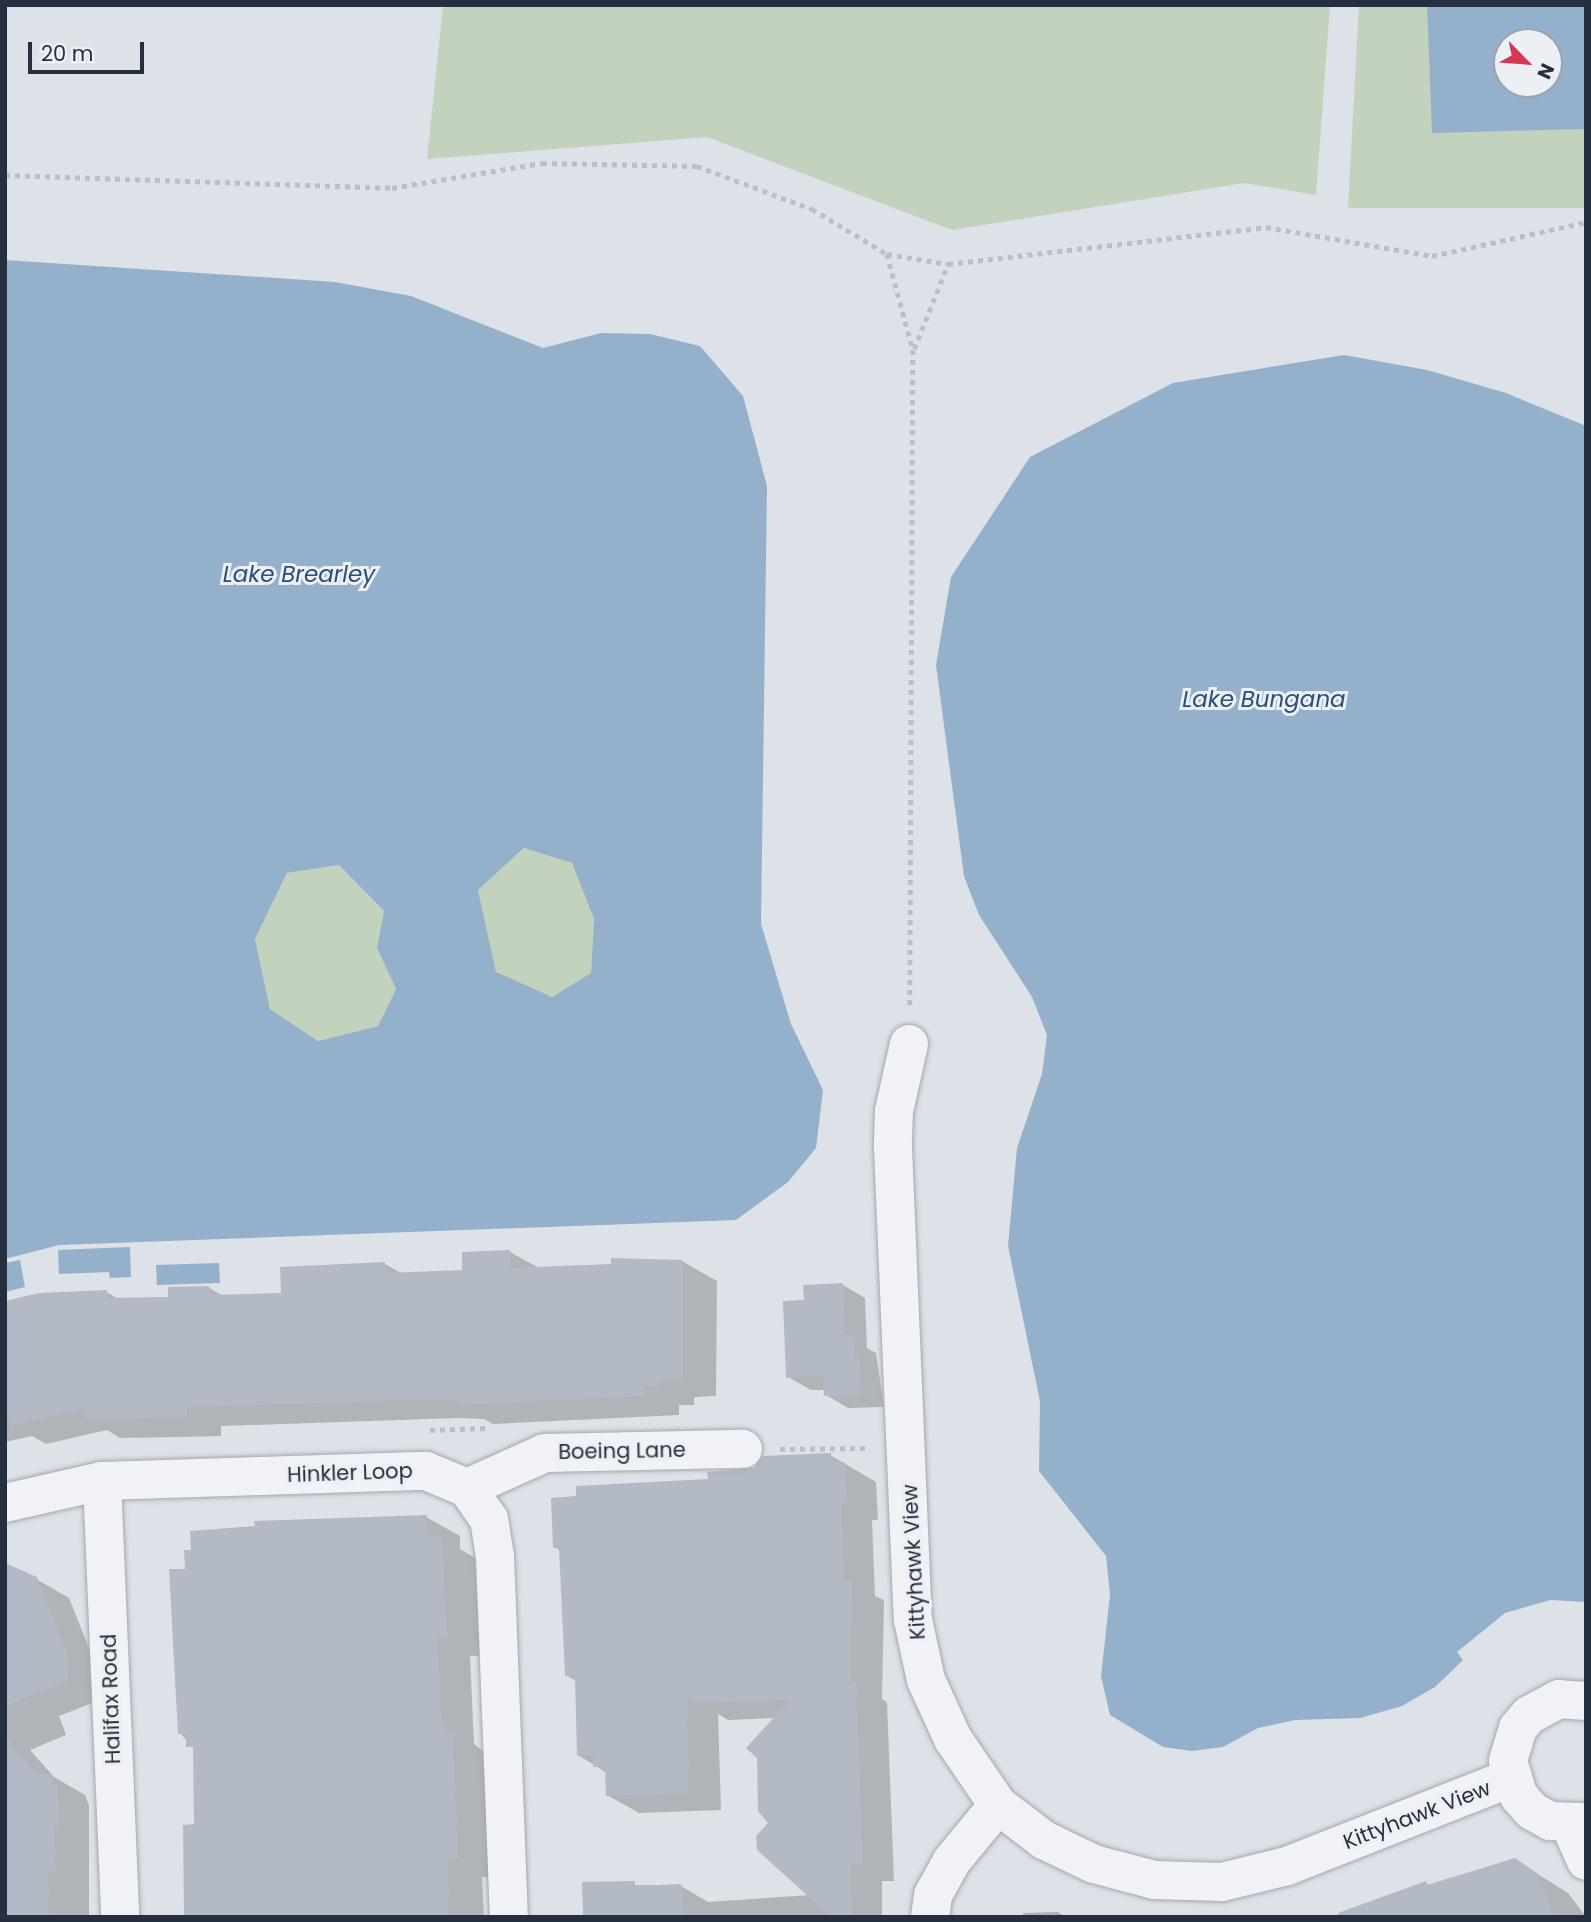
<!DOCTYPE html>
<html>
<head>
<meta charset="utf-8">
<style>
	body { margin:0 }
	#map { position:relative; width:1591px; height:1922px; overflow:hidden; background:#dde1e8; font-family:Poppins,sans-serif }
	div>[style] { position:absolute }
	[style*='--x'] { left:calc(var(--x)*1px); top:calc(var(--y)*1px); width:calc(var(--w)*1px); rotate:calc(var(--a)*1deg) }
	.green>* { inset:0; background:#c3d2bd }
	.water>* { inset:0; background:#95b0cb }
	.shadow>* { inset:0; background:#0003 }
	.building>* { inset:0; background:#b4bac5 }
	.path>* { height:4.5px; margin-top:-2.25px; transform-origin:0; background:repeating-linear-gradient(90deg,#bbbfc6 0 5px,transparent 0 10px) }
	.roads { filter:drop-shadow(0 0 2px #a2a8b2) drop-shadow(0 0 2px #a2a8b2) }
	.street>* { height:38px; margin:-19px; padding:0 19px; transform-origin:19px; border-radius:19px; background:#f0f2f6 }
	span { translate:-50% -50%; white-space:nowrap; text-align:center; line-height:1.15; -webkit-text-stroke:6px #ecf0f5; paint-order:stroke }
	.street-label { font-size:21px; color:#252f3f }
	.water-label { font-size:23px; color:#2d4e76; font-style:italic }
	.frame { position:absolute; inset:0; border:7px solid #252f3f; pointer-events:none }
	.north { position:absolute; left:1493px; top:28px; width:70px; height:70px; box-sizing:border-box; background:#ecf0f5; border:2px solid #9ca3ac; border-radius:50%; rotate:115deg; font-size:19px; font-weight:700; line-height:28px; text-align:center; color:#252f3f }
	.north::after { content:''; display:block; margin:auto; width:24px; height:32px; background:#d73851; clip-path:polygon(50% 0,100% 100%,50% 72%,0 100%) }
	.scale { position:absolute; left:28px; top:42px; width:116px; height:32px; box-sizing:border-box; border:4px solid #252f3f; border-top:0; padding-left:9px; font-size:21px; line-height:24px; white-space:nowrap; color:#252f3f; -webkit-text-stroke:5px #ecf0f5; paint-order:stroke }
</style>
</head>
<body>
<div id="map">
	<div class="green">
		<div style="clip-path:polygon(443px 5px,1330px 5px,1316px 195px,1244px 183px,952px 230px,707px 137px,427px 159px)"></div>
		<div style="clip-path:polygon(evenodd,1359px 5px,1586px 5px,1586px 208px,1348px 208px,1359px 5px,1507px 42px,1549px 42px,1549px 84px,1507px 84px,1507px 42px)"></div>
		<div style="clip-path:polygon(524px 848px,572px 863px,594px 919px,591px 973px,552px 997px,496px 973px,478px 890px)"></div>
		<div style="clip-path:polygon(339px 865px,384px 911px,377px 948px,396px 989px,378px 1026px,318px 1041px,270px 1009px,255px 939px,287px 873px)"></div>
	</div>
	<div class="water">
		<div style="clip-path:polygon(evenodd,1427px 5px,1586px 5px,1586px 129px,1432px 133px,1427px 5px,1507px 42px,1549px 42px,1549px 84px,1507px 84px,1507px 42px)"></div>
		<div style="clip-path:polygon(evenodd,5px 260px,335px 282px,411px 296px,543px 348px,601px 333px,650px 334px,700px 346px,743px 396px,767px 486px,761px 924px,791px 1024px,823px 1090px,816px 1148px,788px 1182px,736px 1220px,59px 1245px,5px 1259px,5px 260px,524px 848px,572px 863px,594px 919px,591px 973px,552px 997px,496px 972px,478px 890px,524px 848px,5px 260px,339px 865px,384px 911px,377px 948px,396px 989px,378px 1026px,318px 1041px,270px 1009px,255px 939px,287px 873px,339px 865px)"></div>
		<div style="clip-path:polygon(1344px 355px,1427px 370px,1506px 393px,1586px 426px,1586px 1602px,1550px 1600px,1505px 1613px,1457px 1652px,1463px 1660px,1435px 1687px,1402px 1706px,1360px 1718px,1295px 1720px,1258px 1728px,1223px 1747px,1192px 1751px,1163px 1747px,1110px 1715px,1101px 1676px,1110px 1595px,1106px 1556px,1039px 1471px,1040px 1401px,1008px 1246px,1017px 1148px,1042px 1074px,1047px 1035px,1032px 997px,979px 915px,964px 876px,936px 665px,951px 577px,1030px 457px,1173px 383px)"></div>
		<div style="clip-path:polygon(130px 1247px,131px 1277px,110px 1278px,109px 1272px,59px 1274px,58px 1250px)"></div>
		<div style="clip-path:polygon(20px 1260px,25px 1287px,5px 1292px,5px 1263px)"></div>
		<div style="clip-path:polygon(219px 1263px,220px 1283px,157px 1285px,156px 1265px)"></div>
	</div>
	<div class="shadow">
		<div style="clip-path:polygon(510px 1252px,539px 1268px,682px 1261px,717px 1281px,716px 1396px,694px 1397px,694px 1405px,679px 1405px,679px 1415px,493px 1424px,484px 1419px,458px 1418px,221px 1426px,221px 1436px,179px 1437px,120px 1438px,107px 1430px,46px 1444px,32px 1436px,5px 1442px,5px 1303px,106px 1292px,119px 1299px,170px 1299px,209px 1288px,223px 1296px,282px 1295px,385px 1264px,403px 1274px,464px 1272px)"></div>
		<div style="clip-path:polygon(843px 1285px,865px 1298px,867px 1348px,876px 1353px,884px 1407px,848px 1408px,826px 1395px,825px 1390px,811px 1390px,788px 1377px,806px 1302px)"></div>
		<div style="clip-path:polygon(830px 1455px,876px 1482px,878px 1520px,872px 1520px,875px 1596px,884px 1600px,882px 1699px,887px 1702px,894px 1881px,882px 1881px,882px 1917px,585px 1917px,583px 1884px,681px 1886px,708px 1902px,810px 1895px,770px 1822px,775px 1718px,728px 1720px,718px 1714px,721px 1810px,639px 1813px,607px 1795px,607px 1773px,578px 1755px,576px 1681px,566px 1675px,561px 1551px,555px 1547px,710px 1481px)"></div>
		<div style="clip-path:polygon(426px 1517px,460px 1536px,460px 1549px,475px 1558px,480px 1656px,470px 1656px,474px 1744px,486px 1753px,491px 1877px,482px 1877px,484px 1917px,187px 1917px,185px 1876px,196px 1826px,194px 1749px,180px 1733px,187px 1571px)"></div>
		<div style="clip-path:polygon(5px 1572px,36px 1579px,69px 1598px,99px 1673px,100px 1700px,59px 1716px,66px 1735px,30px 1750px,54px 1777px,85px 1795px,89px 1805px,89px 1917px,5px 1917px)"></div>
		<div style="clip-path:polygon(1515px 1860px,1568px 1893px,1586px 1917px,1348px 1917px,1426px 1883px,1431px 1886px)"></div>
		<div style="clip-path:polygon(1058px 1912px,1066px 1917px,1023px 1917px,1023px 1913px)"></div>
	</div>
	<div class="building">
		<div style="clip-path:polygon(510px 1250px,511px 1268px,611px 1264px,611px 1258px,683px 1260px,683px 1378px,660px 1379px,660px 1386px,645px 1386px,645px 1396px,457px 1405px,457px 1400px,422px 1400px,187px 1407px,187px 1417px,143px 1418px,85px 1419px,84px 1409px,10px 1426px,5px 1402px,5px 1301px,39px 1293px,107px 1290px,107px 1298px,168px 1297px,168px 1287px,209px 1286px,210px 1295px,281px 1293px,280px 1267px,385px 1262px,385px 1273px,462px 1270px,462px 1252px)"></div>
		<div style="clip-path:polygon(843px 1283px,845px 1333px,853px 1338px,856px 1358px,860px 1358px,861px 1395px,824px 1396px,823px 1376px,786px 1378px,783px 1301px,804px 1300px,803px 1285px)"></div>
		<div style="clip-path:polygon(831px 1453px,831px 1463px,845px 1462px,847px 1503px,841px 1503px,844px 1581px,852px 1580px,850px 1682px,856px 1682px,863px 1864px,850px 1864px,852px 1917px,831px 1917px,757px 1850px,756px 1836px,768px 1823px,758px 1811px,757px 1758px,746px 1748px,790px 1700px,694px 1703px,687px 1696px,689px 1793px,606px 1796px,605px 1767px,593px 1767px,593px 1755px,577px 1756px,575px 1676px,565px 1676px,559px 1548px,553px 1548px,551px 1498px,576px 1496px,576px 1486px,708px 1479px,707px 1472px,754px 1468px,763px 1456px)"></div>
		<div style="clip-path:polygon(427px 1515px,427px 1535px,442px 1537px,447px 1638px,437px 1638px,442px 1726px,446px 1726px,446px 1733px,453px 1732px,458px 1858px,449px 1859px,448px 1917px,184px 1915px,183px 1825px,194px 1824px,193px 1747px,186px 1747px,186px 1734px,178px 1734px,169px 1569px,185px 1569px,184px 1550px,191px 1550px,190px 1531px,255px 1526px,254px 1521px)"></div>
		<div style="clip-path:polygon(5px 1563px,37px 1577px,67px 1653px,68px 1681px,5px 1706px)"></div>
		<div style="clip-path:polygon(5px 1738px,37px 1774px,52px 1774px,53px 1784px,57px 1784px,59px 1826px,54px 1826px,56px 1872px,48px 1872px,49px 1917px,5px 1917px)"></div>
		<div style="clip-path:polygon(1515px 1858px,1537px 1873px,1554px 1917px,1339px 1917px,1338px 1913px,1426px 1881px,1427px 1885px)"></div>
		<div style="clip-path:polygon(635px 1881px,635px 1886px,681px 1884px,683px 1917px,583px 1917px,582px 1882px)"></div>
	</div>
	<div class="path">
		<div style="--x:5;--y:175;--w:387;--a:1.9"></div>
		<div style="--x:392;--y:188;--w:152;--a:-9.5"></div>
		<div style="--x:542;--y:163;--w:155;--a:1.1"></div>
		<div style="--x:697;--y:166;--w:123;--a:20.5"></div>
		<div style="--x:812;--y:209;--w:87;--a:31"></div>
		<div style="--x:887;--y:254;--w:62;--a:9.3"></div>
		<div style="--x:948;--y:264;--w:320;--a:-6.6"></div>
		<div style="--x:1266;--y:227;--w:169;--a:9.9"></div>
		<div style="--x:1432;--y:256;--w:158;--a:-12.4"></div>
		<div style="--x:887;--y:254;--w:99;--a:74.8"></div>
		<div style="--x:913;--y:350;--w:658;--a:90.26"></div>
		<div style="--x:914;--y:349;--w:92;--a:-68.2"></div>
		<div style="--x:430;--y:1430;--w:58;--a:-2"></div>
		<div style="--x:780;--y:1449;--w:89;--a:-0.6"></div>
	</div>
	<div class="roads">
		<div class="street">
			<div style="--x:909;--y:1044;--w:69;--a:102.6"></div>
			<div style="--x:894;--y:1111;--w:37;--a:92"></div>
			<div style="--x:893;--y:1148;--w:472;--a:87.6"></div>
			<div style="--x:913;--y:1620;--w:61;--a:77.8"></div>
			<div style="--x:926;--y:1680;--w:65;--a:65.4"></div>
			<div style="--x:953;--y:1739;--w:80;--a:55.7"></div>
			<div style="--x:998;--y:1805;--w:58;--a:37.3"></div>
			<div style="--x:1044;--y:1840;--w:55;--a:25.6"></div>
			<div style="--x:1094;--y:1864;--w:62;--a:14.9"></div>
			<div style="--x:1154;--y:1880;--w:68;--a:1.7"></div>
			<div style="--x:1222;--y:1882;--w:67;--a:-13.8"></div>
			<div style="--x:1287;--y:1866;--w:240;--a:-21.5"></div>
			<div style="--x:102;--y:1481;--w:436;--a:87.6"></div>
			<div style="--x:467;--y:1488;--w:85;--a:-24.2"></div>
			<div style="--x:545;--y:1453;--w:198;--a:-1.2"></div>
			<div style="--x:5;--y:1503;--w:99;--a:-12.8"></div>
			<div style="--x:102;--y:1481;--w:324;--a:-1.8"></div>
			<div style="--x:426;--y:1471;--w:44;--a:22.5"></div>
			<div style="--x:467;--y:1488;--w:38;--a:55"></div>
			<div style="--x:489;--y:1519;--w:37;--a:81"></div>
			<div style="--x:495;--y:1556;--w:361;--a:87.8"></div>
			<div style="--x:1586;--y:1701;--w:27;--a:-176"></div>
			<div style="--x:1559;--y:1699;--w:34;--a:152"></div>
			<div style="--x:1529;--y:1715;--w:17;--a:130"></div>
			<div style="--x:1518;--y:1728;--w:34;--a:107"></div>
			<div style="--x:1508;--y:1761;--w:37;--a:73"></div>
			<div style="--x:1519;--y:1796;--w:20;--a:49"></div>
			<div style="--x:1532;--y:1811;--w:21;--a:29"></div>
			<div style="--x:1550;--y:1821;--w:36;--a:2"></div>
			<div style="--x:1570;--y:1825;--w:39;--a:66"></div>
			<div style="--x:930;--y:1917;--w:22;--a:-82"></div>
			<div style="--x:933;--y:1895;--w:38;--a:-61"></div>
			<div style="--x:951;--y:1862;--w:74;--a:-50.5"></div>
		</div>
	</div>
	<div class="street-label">
		<span style="left:622px;top:1451px;rotate:-1deg">Boeing Lane</span>
		<span style="left:350px;top:1473px;rotate:-2deg">Hinkler Loop</span>
		<span style="left:914px;top:1562px;rotate:-93deg">Kittyhawk View</span>
		<span style="left:111px;top:1699px;rotate:-92deg">Halifax Road</span>
		<span style="left:1417px;top:1815px;rotate:-21deg">Kittyhawk View</span>
	</div>
	<div class="water-label">
		<span style="left:299px;top:574px">Lake Brearley</span>
		<span style="left:1264px;top:699px">Lake Bungana</span>
	</div>
	<div class="frame"></div>
	<div class="north">N</div>
	<div class="scale">20 m</div>
</div>
</body>
</html>
